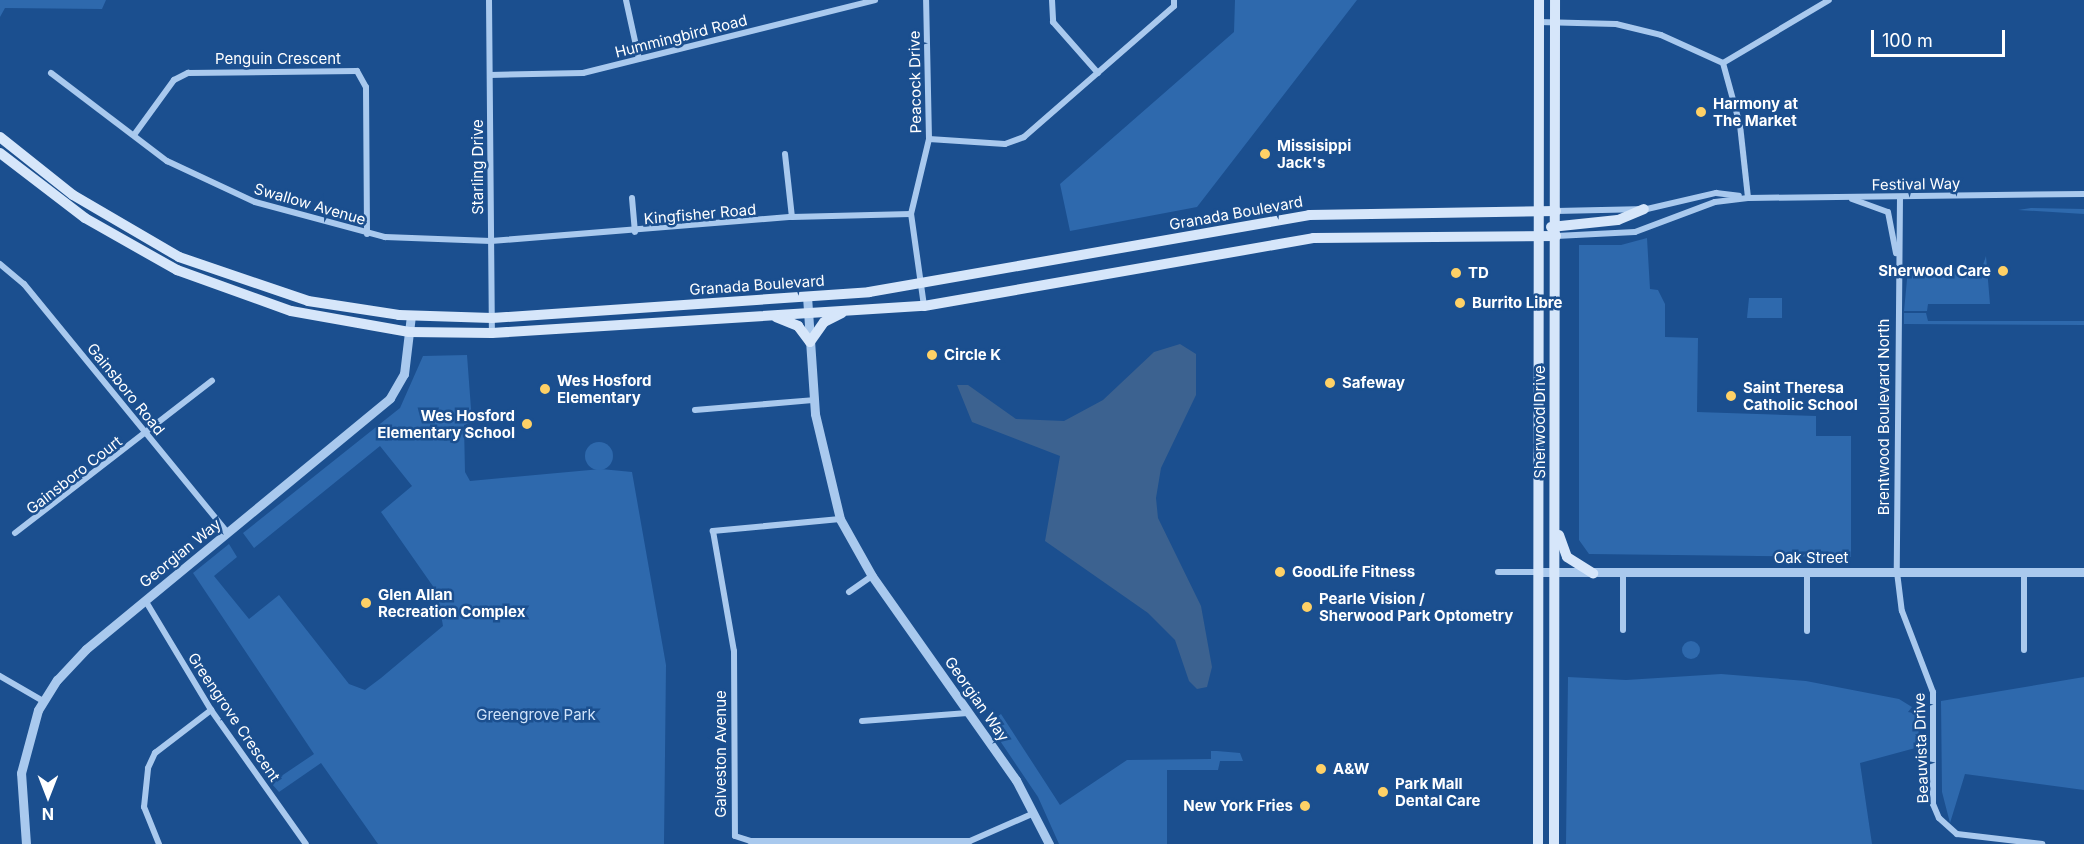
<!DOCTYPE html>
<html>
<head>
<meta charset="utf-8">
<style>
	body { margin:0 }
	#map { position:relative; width:2084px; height:844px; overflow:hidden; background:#1b4f8f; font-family:Inter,sans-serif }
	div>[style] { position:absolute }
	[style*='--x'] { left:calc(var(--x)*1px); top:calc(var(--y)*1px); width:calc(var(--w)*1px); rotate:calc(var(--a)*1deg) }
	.green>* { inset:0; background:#2e69ad }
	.round { border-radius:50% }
	.water>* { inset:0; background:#3c6290 }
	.minor>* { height:6px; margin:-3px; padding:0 3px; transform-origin:3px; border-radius:3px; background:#a9c9ee }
	.tertiary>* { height:9px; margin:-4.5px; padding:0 4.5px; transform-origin:4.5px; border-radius:4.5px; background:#a9c9ee }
	.secondary>* { height:10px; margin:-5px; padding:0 5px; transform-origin:5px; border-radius:5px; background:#d6e6fa }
	.dots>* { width:16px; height:16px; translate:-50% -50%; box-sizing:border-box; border:3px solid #1b4f8f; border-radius:50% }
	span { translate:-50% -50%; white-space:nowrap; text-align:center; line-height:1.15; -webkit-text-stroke:5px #1b4f8f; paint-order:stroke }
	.street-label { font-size:15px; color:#fff }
	.poi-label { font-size:15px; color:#fff; font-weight:700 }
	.left { translate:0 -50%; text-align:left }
	.right { translate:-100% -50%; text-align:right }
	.park-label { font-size:15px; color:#cfe3fa }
	.north { position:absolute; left:18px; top:766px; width:60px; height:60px; -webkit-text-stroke:4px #1b4f8f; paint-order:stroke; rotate:180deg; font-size:16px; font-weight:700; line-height:24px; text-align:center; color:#fff }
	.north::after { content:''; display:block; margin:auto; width:21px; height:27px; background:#fff; clip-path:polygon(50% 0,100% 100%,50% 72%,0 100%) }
	.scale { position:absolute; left:1871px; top:30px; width:134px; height:27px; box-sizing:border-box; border:3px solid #fff; border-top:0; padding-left:8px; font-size:18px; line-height:21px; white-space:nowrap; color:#fff; -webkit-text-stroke:4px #1b4f8f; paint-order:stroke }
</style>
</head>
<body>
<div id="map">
	<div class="green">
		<div style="clip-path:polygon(0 0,106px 0,102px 9px,5px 8px,0 17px)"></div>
		<div style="clip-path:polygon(1235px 0,1357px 0,1197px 207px,1070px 231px,1060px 184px,1234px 32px)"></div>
		<div style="clip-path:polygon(2084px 209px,2084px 214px,2018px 210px,2031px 208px)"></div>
		<div style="clip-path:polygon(1647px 238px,1650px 289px,1658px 290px,1665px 304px,1665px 337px,1698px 338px,1697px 412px,1816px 416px,1816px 436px,1851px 436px,1851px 557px,1589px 554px,1579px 540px,1579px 245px,1621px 245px)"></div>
		<div style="clip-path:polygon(1986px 256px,1990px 304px,1928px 304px,1927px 311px,1904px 311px,1908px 269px,1982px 268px)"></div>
		<div style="clip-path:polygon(1749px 298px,1782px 298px,1782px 318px,1747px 318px)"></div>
		<div style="clip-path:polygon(1904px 313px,1926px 313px,1928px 321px,2084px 321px,2084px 325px,1904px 324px)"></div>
		<div style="clip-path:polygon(467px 355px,472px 422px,464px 425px,465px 472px,470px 481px,601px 469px,632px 472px,666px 665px,664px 844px,378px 844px,321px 763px,279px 792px,271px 783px,314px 754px,193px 573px,229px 544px,237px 557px,214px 576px,249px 619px,279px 595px,349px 684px,365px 690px,381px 678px,443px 626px,437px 592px,381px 512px,412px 486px,380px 446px,254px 548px,243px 533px,400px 408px,423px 356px)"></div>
		<div class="round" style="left:585px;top:442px;width:28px;height:28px"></div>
		<div class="round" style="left:1682px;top:641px;width:18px;height:18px"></div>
		<div style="clip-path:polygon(1721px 674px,1806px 681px,1899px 699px,1912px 707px,1908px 712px,1918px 714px,1919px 747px,1860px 763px,1872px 844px,1566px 844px,1568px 677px,1626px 680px)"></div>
		<div style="clip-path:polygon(2084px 677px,2084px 790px,1965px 774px,1950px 823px,1942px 792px,1941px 701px)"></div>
		<div style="clip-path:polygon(1001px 714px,1060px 805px,1127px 760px,1211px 759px,1211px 751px,1217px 751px,1240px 753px,1243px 761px,1220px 761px,1218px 770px,1167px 770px,1167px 844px,1059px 844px,1038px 797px,988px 723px)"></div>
	</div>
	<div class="water">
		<div style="clip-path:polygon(1180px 344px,1196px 354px,1196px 395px,1161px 468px,1156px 498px,1158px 518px,1201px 606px,1212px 667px,1207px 687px,1197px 689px,1189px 681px,1175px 640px,1148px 613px,1045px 541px,1060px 456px,972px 422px,957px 385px,968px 385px,1016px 419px,1064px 421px,1103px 400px,1154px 352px)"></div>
	</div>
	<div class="minor">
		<div style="--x:489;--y:0;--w:333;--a:89.5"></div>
		<div style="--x:626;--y:0;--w:60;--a:77.6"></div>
		<div style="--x:1052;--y:0;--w:22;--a:87"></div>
		<div style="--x:1053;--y:22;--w:68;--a:48.6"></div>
		<div style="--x:1539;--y:22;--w:77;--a:1.5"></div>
		<div style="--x:1616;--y:24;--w:46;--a:13.7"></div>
		<div style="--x:1661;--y:35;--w:68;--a:24.3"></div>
		<div style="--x:1723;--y:63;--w:64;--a:74.7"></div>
		<div style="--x:1740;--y:125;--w:73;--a:83.7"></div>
		<div style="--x:1723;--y:63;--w:123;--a:-30.7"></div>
		<div style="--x:51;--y:73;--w:146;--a:37.2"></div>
		<div style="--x:167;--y:161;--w:97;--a:25"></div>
		<div style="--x:255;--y:202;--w:135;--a:15.1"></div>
		<div style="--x:385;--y:237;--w:106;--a:2.2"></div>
		<div style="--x:491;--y:241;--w:302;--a:-4.6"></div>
		<div style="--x:792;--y:217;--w:119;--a:-1.4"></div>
		<div style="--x:490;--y:75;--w:93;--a:-1.2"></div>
		<div style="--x:583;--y:73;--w:301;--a:-14"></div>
		<div style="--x:134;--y:135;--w:68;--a:-54"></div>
		<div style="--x:174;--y:80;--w:16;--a:-27"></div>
		<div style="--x:188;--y:73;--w:169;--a:-0.7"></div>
		<div style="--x:357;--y:71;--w:18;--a:61"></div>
		<div style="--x:366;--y:87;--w:147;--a:89.6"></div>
		<div style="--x:929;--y:139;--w:76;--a:3.8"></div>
		<div style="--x:1005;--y:144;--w:20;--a:-20"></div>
		<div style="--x:1024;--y:137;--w:199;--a:-41.1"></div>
		<div style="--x:1174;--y:6;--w:6;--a:-90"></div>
		<div style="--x:785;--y:154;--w:63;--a:83.7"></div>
		<div style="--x:1900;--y:197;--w:375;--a:90.5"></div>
		<div style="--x:1897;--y:572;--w:39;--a:83"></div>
		<div style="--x:1902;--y:611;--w:87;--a:69.1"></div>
		<div style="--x:1933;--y:692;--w:112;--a:90"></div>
		<div style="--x:1933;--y:804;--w:15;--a:67"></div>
		<div style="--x:1939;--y:818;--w:24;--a:42"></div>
		<div style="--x:1957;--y:834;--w:86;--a:6.7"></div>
		<div style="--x:632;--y:198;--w:34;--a:85"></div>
		<div style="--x:1852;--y:199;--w:38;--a:20"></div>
		<div style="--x:1888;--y:212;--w:42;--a:79"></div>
		<div style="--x:1556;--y:211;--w:91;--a:-1.3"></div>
		<div style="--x:1647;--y:209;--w:71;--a:-13.1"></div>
		<div style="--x:1716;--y:193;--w:23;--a:7"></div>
		<div style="--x:1556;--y:236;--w:79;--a:-2.9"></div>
		<div style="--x:1635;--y:232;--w:85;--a:-20.6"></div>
		<div style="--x:1715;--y:202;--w:33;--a:-7"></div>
		<div style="--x:1748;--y:198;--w:336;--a:-0.7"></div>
		<div style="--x:0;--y:264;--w:31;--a:40"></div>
		<div style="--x:24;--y:284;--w:322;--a:50.7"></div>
		<div style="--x:924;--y:306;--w:93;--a:-98"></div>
		<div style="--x:911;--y:214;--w:77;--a:-76.5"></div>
		<div style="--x:929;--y:139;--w:139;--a:-91.2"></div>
		<div style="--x:695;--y:410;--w:118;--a:-4.8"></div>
		<div style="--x:840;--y:519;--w:128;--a:174.6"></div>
		<div style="--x:713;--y:531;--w:122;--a:80.1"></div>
		<div style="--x:734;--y:651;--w:185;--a:89.7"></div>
		<div style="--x:735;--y:836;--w:16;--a:18"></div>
		<div style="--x:750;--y:841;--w:220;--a:0"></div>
		<div style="--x:970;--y:841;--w:70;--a:-23.6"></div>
		<div style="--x:15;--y:533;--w:249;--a:-37.7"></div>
		<div style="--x:1498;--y:572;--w:40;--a:0"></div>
		<div style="--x:2024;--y:572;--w:78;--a:90"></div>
		<div style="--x:1623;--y:573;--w:57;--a:90"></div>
		<div style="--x:1807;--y:573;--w:58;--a:90"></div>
		<div style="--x:849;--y:592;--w:28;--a:-35"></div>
		<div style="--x:145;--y:600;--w:128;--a:59"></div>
		<div style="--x:211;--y:710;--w:164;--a:54.7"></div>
		<div style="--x:0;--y:676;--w:50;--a:30.2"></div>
		<div style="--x:862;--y:721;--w:106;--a:-4.3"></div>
		<div style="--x:159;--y:844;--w:40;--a:-112"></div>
		<div style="--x:144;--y:807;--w:39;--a:-84"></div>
		<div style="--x:148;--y:768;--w:17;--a:-65"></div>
		<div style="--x:155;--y:753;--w:71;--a:-37.5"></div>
	</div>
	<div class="tertiary">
		<div style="--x:807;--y:296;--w:118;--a:86.1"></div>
		<div style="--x:815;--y:414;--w:108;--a:76.6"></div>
		<div style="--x:840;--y:519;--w:65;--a:60.7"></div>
		<div style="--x:872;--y:576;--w:250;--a:54.8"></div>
		<div style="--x:1016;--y:780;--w:72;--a:62.7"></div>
		<div style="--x:1538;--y:572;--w:546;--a:0"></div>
		<div style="--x:26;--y:844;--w:71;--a:-94"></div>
		<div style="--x:21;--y:773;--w:65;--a:-74.9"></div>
		<div style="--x:38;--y:710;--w:36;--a:-58"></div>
		<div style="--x:57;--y:680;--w:42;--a:-46.9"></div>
		<div style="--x:86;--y:649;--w:394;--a:-39.5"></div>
		<div style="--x:390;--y:398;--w:28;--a:-60"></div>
		<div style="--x:404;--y:374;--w:59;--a:-83.2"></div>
	</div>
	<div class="secondary">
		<div style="--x:0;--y:137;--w:93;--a:38.5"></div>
		<div style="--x:73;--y:195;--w:123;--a:30.3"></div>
		<div style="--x:179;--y:257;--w:136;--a:18.8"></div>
		<div style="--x:308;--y:301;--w:92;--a:8.7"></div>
		<div style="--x:399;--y:315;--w:93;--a:1.8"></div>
		<div style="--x:492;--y:318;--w:378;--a:-3.9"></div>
		<div style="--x:869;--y:292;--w:447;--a:-9.9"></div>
		<div style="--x:1309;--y:215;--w:247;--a:-0.9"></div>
		<div style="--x:0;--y:153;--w:107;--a:37.4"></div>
		<div style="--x:85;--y:218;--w:106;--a:29.5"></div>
		<div style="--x:177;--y:270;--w:121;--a:19.8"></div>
		<div style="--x:291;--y:311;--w:120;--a:10.1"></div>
		<div style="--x:409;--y:332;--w:83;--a:0.7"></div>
		<div style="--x:492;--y:333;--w:433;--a:-3.6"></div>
		<div style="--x:924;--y:306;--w:395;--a:-9.9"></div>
		<div style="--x:1313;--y:238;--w:243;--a:-0.5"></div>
		<div style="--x:1551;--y:227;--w:67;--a:-6"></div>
		<div style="--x:1618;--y:220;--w:28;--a:-23"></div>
		<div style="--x:776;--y:317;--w:24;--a:22"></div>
		<div style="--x:798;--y:326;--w:20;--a:53"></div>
		<div style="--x:810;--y:342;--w:24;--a:-55"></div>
		<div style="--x:824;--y:322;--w:20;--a:-27"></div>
		<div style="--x:1559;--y:535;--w:23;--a:70"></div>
		<div style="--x:1567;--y:557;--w:31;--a:32"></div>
		<div style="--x:1538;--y:844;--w:844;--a:-89.93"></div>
		<div style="--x:1554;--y:844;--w:844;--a:-89.93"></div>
	</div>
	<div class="dots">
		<div style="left:1701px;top:112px;background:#ffd166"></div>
		<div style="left:1265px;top:154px;background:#ffd166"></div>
		<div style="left:2003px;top:271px;background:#ffd166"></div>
		<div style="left:1456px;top:273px;background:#ffd166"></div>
		<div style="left:1460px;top:303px;background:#ffd166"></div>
		<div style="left:932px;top:355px;background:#ffd166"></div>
		<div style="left:1330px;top:383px;background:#ffd166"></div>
		<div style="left:545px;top:389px;background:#ffd166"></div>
		<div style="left:1731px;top:396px;background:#ffd166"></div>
		<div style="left:527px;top:424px;background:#ffd166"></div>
		<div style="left:1280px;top:572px;background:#ffd166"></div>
		<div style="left:366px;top:603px;background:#ffd166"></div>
		<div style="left:1307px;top:607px;background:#ffd166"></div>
		<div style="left:1321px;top:769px;background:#ffd166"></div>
		<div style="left:1383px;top:792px;background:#ffd166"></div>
		<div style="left:1305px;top:806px;background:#ffd166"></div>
	</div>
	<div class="street-label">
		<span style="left:681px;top:36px;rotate:-14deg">Hummingbird Road</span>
		<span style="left:278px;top:59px">Penguin Crescent</span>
		<span style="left:915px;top:82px;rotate:-91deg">Peacock Drive</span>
		<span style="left:478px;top:167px;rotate:-90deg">Starling Drive</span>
		<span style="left:1916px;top:184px;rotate:-1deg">Festival Way</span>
		<span style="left:310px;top:204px;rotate:16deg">Swallow Avenue</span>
		<span style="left:1236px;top:213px;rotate:-10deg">Granada Boulevard</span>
		<span style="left:700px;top:214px;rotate:-5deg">Kingfisher Road</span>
		<span style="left:757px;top:285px;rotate:-4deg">Granada Boulevard</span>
		<span style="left:126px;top:389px;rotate:51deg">Gainsboro Road</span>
		<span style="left:1884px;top:417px;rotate:-90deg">Brentwood Boulevard North</span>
		<span style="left:1540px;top:422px;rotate:-90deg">Sherwood Drive</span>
		<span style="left:74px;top:475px;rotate:-38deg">Gainsboro Court</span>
		<span style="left:180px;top:553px;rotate:-39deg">Georgian Way</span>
		<span style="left:1811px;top:558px">Oak Street</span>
		<span style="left:977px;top:699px;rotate:55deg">Georgian Way</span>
		<span style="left:234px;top:717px;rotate:56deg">Greengrove Crescent</span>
		<span style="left:1921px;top:748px;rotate:-92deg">Beauvista Drive</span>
		<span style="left:721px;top:754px;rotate:-90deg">Galveston Avenue</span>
	</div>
	<div class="poi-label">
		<span class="left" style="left:1713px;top:112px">Harmony at<br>The Market</span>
		<span class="left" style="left:1277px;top:154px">Missisippi<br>Jack's</span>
		<span class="right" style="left:1991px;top:271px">Sherwood Care</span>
		<span class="left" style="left:1468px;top:273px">TD</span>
		<span class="left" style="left:1472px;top:303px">Burrito Libre</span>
		<span class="left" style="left:944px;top:355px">Circle K</span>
		<span class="left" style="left:557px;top:389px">Wes Hosford<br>Elementary</span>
		<span class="left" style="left:1342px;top:383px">Safeway</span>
		<span class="left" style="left:1743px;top:396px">Saint Theresa<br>Catholic School</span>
		<span class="right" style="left:515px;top:424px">Wes Hosford<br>Elementary School</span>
		<span class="left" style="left:1292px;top:572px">GoodLife Fitness</span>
		<span class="left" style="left:378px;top:603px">Glen Allan<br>Recreation Complex</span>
		<span class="left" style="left:1319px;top:607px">Pearle Vision /<br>Sherwood Park Optometry</span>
		<span class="left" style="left:1333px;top:769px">A&amp;W</span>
		<span class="left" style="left:1395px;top:792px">Park Mall<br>Dental Care</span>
		<span class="right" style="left:1293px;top:806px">New York Fries</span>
	</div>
	<div class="park-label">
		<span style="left:536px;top:715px">Greengrove Park</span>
	</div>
	<div class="north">N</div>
	<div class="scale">100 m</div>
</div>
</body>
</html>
